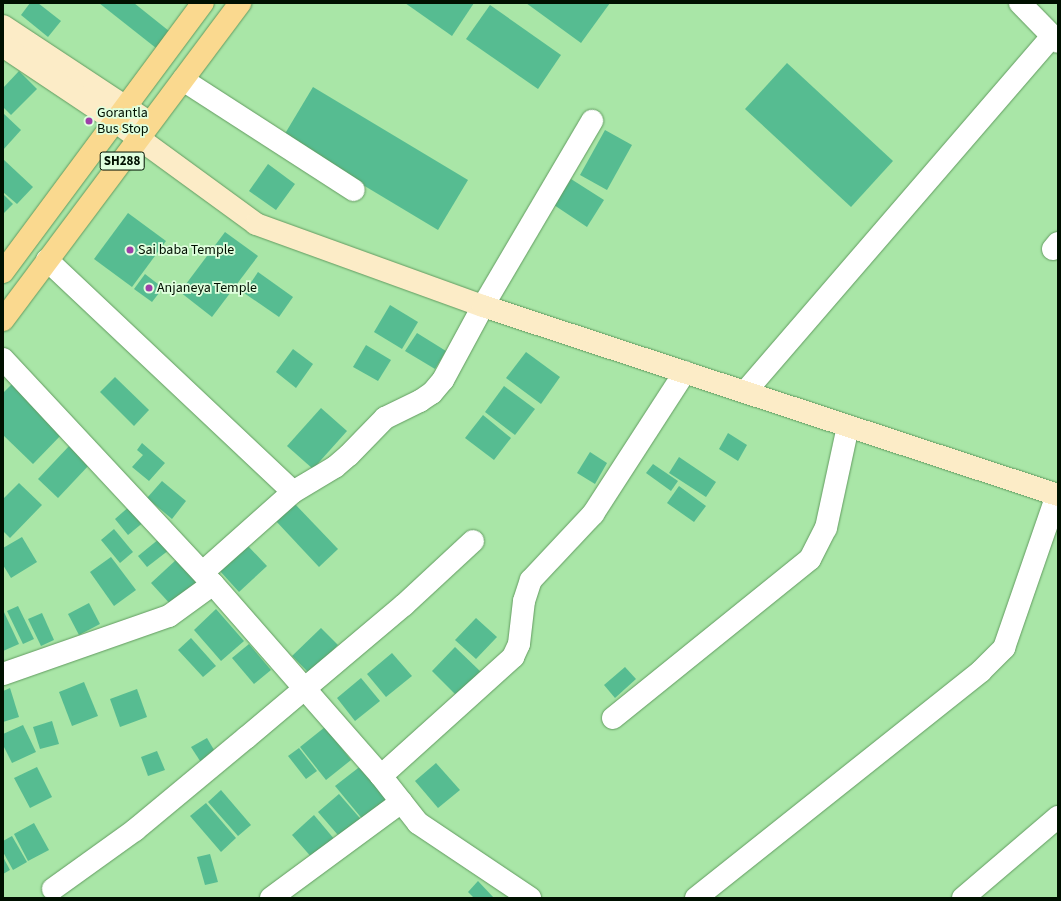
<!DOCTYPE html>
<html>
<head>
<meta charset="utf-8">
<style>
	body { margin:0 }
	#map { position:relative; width:1061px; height:901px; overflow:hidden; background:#a9e6a7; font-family:"Source Sans 3",sans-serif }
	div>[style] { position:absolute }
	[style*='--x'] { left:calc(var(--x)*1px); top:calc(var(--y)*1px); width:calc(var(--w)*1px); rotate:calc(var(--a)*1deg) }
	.building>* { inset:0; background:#56bc91 }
	.roads { filter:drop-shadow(0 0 1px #629b60) drop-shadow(0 0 1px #629b60) }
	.street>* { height:22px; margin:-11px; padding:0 11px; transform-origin:11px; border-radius:11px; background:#fff }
	.secondary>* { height:22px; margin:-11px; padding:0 11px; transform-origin:11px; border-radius:11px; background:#fcecc7 }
	.primary>* { height:22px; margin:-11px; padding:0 11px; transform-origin:11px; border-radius:11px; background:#fad98f }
	.dots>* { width:11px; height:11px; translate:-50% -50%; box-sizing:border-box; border:2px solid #e0ffde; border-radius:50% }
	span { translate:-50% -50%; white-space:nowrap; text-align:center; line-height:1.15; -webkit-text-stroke:3.5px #e0ffde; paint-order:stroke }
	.shield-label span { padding:1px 3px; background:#e0ffde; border:1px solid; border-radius:3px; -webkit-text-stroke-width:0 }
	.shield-label { font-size:13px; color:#001000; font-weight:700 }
	.poi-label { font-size:14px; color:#001000 }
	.left { translate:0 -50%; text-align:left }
	.frame { position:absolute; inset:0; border:4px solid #001000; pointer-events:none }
</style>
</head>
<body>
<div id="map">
	<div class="building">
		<div style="clip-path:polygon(30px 3px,38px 3px,61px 21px,48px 37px,21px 15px)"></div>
		<div style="clip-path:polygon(99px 3px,134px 3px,169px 31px,156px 48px)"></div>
		<div style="clip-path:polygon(405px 3px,474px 3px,452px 36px)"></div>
		<div style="clip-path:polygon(526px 3px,610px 3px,581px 43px)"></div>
		<div style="clip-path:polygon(490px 5px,561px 55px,538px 89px,466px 39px)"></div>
		<div style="clip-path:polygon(787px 63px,893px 161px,851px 207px,745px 109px)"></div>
		<div style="clip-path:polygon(19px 71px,37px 89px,11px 115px,3px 107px,3px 88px)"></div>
		<div style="clip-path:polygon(313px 87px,468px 180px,438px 230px,283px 137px)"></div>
		<div style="clip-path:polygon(3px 113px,21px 130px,3px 150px)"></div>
		<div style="clip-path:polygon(605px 130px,632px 145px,607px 190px,580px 175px)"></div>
		<div style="clip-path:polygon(3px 159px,33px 187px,17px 204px,3px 192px)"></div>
		<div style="clip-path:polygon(268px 164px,295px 184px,276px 210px,249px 191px)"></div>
		<div style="clip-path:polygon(571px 179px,604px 200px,587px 227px,554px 205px)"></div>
		<div style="clip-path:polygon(3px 194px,13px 204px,3px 214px)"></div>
		<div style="clip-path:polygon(128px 213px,166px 241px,132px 287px,94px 259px)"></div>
		<div style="clip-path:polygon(225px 232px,258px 256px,212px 317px,180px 292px)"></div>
		<div style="clip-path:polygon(258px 272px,293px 297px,279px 317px,244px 293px)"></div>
		<div style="clip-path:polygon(145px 274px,163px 288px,152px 302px,134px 289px)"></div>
		<div style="clip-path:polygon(390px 305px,418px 322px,402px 349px,374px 332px)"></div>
		<div style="clip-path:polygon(417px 333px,446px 351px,435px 369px,405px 351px)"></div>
		<div style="clip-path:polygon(366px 345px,391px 360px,378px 381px,353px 367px)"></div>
		<div style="clip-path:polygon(293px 349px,313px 364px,296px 388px,276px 372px)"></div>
		<div style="clip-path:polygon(526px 352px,560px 377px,541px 404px,506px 378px)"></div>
		<div style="clip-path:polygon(115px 377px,149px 410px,134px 426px,100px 392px)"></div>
		<div style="clip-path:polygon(13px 383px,64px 432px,33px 464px,3px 435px,3px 393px)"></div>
		<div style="clip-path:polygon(504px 386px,535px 409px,515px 435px,485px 412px)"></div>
		<div style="clip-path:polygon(321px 408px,347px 431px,313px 469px,287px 446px)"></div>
		<div style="clip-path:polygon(483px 415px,511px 438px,494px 460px,465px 438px)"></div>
		<div style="clip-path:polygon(728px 433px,747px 445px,738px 461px,719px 449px)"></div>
		<div style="clip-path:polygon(142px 443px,165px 463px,149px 481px,132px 467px,143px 455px,137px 450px)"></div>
		<div style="clip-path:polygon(70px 445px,90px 464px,58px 498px,38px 479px)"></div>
		<div style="clip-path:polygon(590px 452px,607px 463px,595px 484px,577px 473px)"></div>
		<div style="clip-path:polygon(679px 457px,716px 482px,706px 497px,669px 473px)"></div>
		<div style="clip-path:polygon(653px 464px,678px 481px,671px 491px,646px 473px)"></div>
		<div style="clip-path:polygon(162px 481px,186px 501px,172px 519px,147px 498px)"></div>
		<div style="clip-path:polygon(19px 483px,42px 505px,10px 538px,3px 531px,3px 499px)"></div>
		<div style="clip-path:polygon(679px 486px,706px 506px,694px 522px,667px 503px)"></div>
		<div style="clip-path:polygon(294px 503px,338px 549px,319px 567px,275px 520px)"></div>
		<div style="clip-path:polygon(131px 505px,145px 521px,128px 535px,115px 519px)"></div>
		<div style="clip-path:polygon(114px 529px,133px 552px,120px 563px,101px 540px)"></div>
		<div style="clip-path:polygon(22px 537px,37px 562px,11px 578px,3px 565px,3px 548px)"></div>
		<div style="clip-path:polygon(159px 539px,169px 550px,147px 567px,138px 556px)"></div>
		<div style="clip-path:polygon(247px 545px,267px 566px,239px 592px,220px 571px)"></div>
		<div style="clip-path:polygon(111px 557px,136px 590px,114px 606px,90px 572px)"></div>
		<div style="clip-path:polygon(177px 559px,198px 582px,172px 606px,151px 583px)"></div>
		<div style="clip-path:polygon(89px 603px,100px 624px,79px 635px,68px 614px)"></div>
		<div style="clip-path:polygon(18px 606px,34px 639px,23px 644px,7px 611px)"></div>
		<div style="clip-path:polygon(216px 609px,244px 641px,221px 661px,194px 630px)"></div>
		<div style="clip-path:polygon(3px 610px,19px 644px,3px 651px)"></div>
		<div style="clip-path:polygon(42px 613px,54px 640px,41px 646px,28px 619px)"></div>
		<div style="clip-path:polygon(476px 618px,497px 637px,476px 659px,455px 640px)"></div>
		<div style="clip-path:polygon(321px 628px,338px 645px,309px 673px,292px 656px)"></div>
		<div style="clip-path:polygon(191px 638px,216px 666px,203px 677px,178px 650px)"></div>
		<div style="clip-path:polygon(249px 644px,271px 670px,254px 684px,232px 658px)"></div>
		<div style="clip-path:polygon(455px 647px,482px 673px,458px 697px,432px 671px)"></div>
		<div style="clip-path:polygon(392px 653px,412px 676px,386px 697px,367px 674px)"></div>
		<div style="clip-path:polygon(625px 667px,636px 679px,615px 698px,604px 685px)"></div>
		<div style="clip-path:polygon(361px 678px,380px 701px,355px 721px,337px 698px)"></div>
		<div style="clip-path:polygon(84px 682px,98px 716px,72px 726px,59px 692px)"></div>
		<div style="clip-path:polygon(10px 688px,19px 717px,3px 722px,3px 691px)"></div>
		<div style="clip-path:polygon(137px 689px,147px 717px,120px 727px,110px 699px)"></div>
		<div style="clip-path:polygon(52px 721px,59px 744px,40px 749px,33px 727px)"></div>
		<div style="clip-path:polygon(23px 725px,36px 752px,12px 763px,3px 745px,3px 734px)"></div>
		<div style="clip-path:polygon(325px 727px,351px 760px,326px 780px,300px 747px)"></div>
		<div style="clip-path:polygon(207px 738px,217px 755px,202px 764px,191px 747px)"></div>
		<div style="clip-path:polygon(299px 748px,317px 771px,306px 779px,288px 756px)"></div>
		<div style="clip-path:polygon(157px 751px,165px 770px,148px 776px,141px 757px)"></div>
		<div style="clip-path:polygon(436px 763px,460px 790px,438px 808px,415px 781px)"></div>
		<div style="clip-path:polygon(362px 765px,391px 799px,364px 821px,335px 786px)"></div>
		<div style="clip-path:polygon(37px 767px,52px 797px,30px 808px,14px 778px)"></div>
		<div style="clip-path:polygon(221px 790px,251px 825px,238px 836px,208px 802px)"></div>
		<div style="clip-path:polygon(339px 794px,365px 824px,344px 842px,318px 812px)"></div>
		<div style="clip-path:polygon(206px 803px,236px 838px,221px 852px,190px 816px)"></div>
		<div style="clip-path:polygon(314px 815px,335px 840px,313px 859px,292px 835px)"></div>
		<div style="clip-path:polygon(34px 823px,49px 850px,28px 861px,14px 834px)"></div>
		<div style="clip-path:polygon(12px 836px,27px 862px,13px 870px,3px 852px,3px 841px)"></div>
		<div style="clip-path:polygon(210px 854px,218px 882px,205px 885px,197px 857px)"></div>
		<div style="clip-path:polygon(3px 857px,10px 870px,3px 874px)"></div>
		<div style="clip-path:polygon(478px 881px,494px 898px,474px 898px,468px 892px)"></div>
	</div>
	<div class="roads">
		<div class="street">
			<div style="--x:1020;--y:3;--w:54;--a:45.7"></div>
			<div style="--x:183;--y:80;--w:203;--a:32.8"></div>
			<div style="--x:1053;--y:249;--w:8;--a:-50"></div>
			<div style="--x:47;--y:260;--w:338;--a:43.3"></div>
			<div style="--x:3;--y:359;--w:308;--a:47"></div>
			<div style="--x:213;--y:584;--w:255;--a:48.8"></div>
			<div style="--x:381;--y:776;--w:60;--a:51.8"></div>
			<div style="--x:418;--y:823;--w:135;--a:33.8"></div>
			<div style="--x:745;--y:392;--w:470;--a:-49.2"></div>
			<div style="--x:203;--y:572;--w:120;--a:-41.6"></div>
			<div style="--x:293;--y:492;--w:49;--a:-30.8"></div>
			<div style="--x:335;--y:467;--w:18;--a:-41"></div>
			<div style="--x:349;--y:455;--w:52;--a:-45.8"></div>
			<div style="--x:385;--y:418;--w:39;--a:-26"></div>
			<div style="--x:420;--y:401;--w:14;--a:-34"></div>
			<div style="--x:432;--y:393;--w:17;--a:-50"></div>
			<div style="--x:443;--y:380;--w:84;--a:-61.6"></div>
			<div style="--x:483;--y:306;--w:215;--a:-59.5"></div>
			<div style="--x:3;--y:674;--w:176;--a:-19.3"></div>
			<div style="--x:169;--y:616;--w:54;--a:-36"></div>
			<div style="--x:613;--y:718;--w:253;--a:-38.9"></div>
			<div style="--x:810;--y:559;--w:35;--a:-63"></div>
			<div style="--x:826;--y:528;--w:104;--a:-77.8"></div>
			<div style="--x:381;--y:776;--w:178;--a:-42"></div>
			<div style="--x:513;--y:657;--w:14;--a:-65"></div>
			<div style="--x:519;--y:644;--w:43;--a:-83.4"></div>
			<div style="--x:524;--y:601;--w:22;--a:-72"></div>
			<div style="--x:531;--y:580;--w:91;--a:-46.8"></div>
			<div style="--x:593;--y:514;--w:169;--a:-57.1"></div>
			<div style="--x:53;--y:889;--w:101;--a:-35.7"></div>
			<div style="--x:135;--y:830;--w:144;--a:-39.7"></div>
			<div style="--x:246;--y:738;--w:207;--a:-40.1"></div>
			<div style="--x:404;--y:605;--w:94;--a:-42.8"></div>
			<div style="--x:271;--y:898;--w:162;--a:-36.4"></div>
			<div style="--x:696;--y:898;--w:364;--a:-38.5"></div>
			<div style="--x:981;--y:671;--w:33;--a:-45"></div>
			<div style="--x:1004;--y:648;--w:162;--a:-70.9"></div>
			<div style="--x:963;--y:898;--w:125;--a:-40.5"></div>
		</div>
		<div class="secondary">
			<div style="--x:3;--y:26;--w:176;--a:33.4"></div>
			<div style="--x:3;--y:46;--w:135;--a:33.8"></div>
			<div style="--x:115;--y:121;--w:175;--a:36.1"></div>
			<div style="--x:256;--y:224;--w:241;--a:19.9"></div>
			<div style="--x:483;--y:306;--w:605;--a:18.2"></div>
		</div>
		<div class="primary">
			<div style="--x:3;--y:272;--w:335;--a:-53.4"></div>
			<div style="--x:3;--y:320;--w:396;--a:-53.2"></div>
		</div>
	</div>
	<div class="dots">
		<div style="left:89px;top:121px;background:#9e40a9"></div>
		<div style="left:130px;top:250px;background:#9e40a9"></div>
		<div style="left:149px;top:288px;background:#9e40a9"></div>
	</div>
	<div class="shield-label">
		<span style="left:122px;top:161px">SH288</span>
	</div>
	<div class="poi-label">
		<span class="left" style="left:97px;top:121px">Gorantla<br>Bus Stop</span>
		<span class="left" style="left:138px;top:250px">Sai baba Temple</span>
		<span class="left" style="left:157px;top:288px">Anjaneya Temple</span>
	</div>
	<div class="frame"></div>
</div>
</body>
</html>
